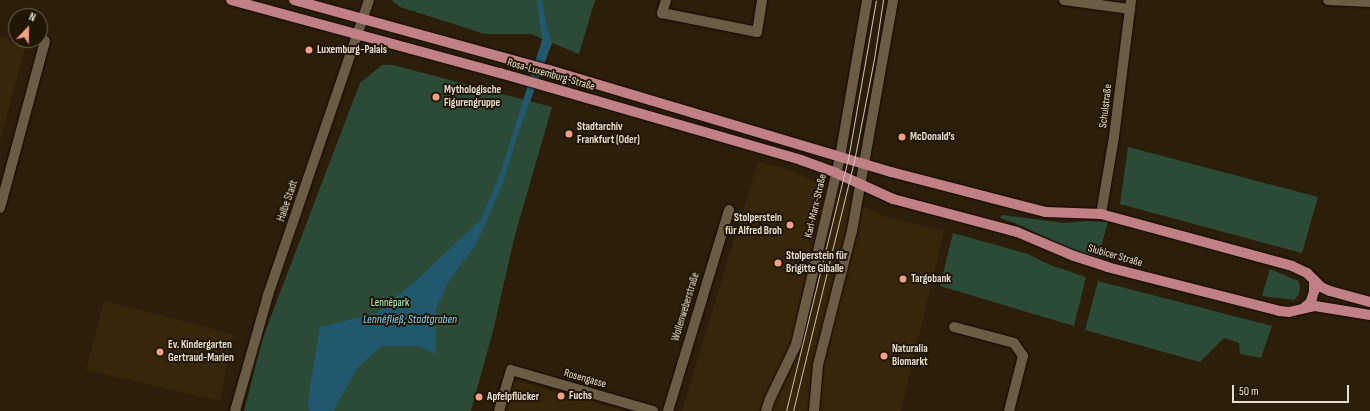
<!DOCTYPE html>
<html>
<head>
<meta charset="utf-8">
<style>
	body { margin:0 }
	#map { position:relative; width:1370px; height:411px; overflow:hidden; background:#2b1f0b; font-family:"Sofia Sans Condensed",sans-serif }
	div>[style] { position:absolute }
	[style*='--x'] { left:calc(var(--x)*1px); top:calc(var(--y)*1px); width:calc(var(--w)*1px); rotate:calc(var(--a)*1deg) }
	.built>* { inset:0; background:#36260a }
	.green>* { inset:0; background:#2b4b36 }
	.water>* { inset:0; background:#21586e }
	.roads { filter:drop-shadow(0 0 1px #130800) drop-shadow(0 0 1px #130800) }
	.street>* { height:10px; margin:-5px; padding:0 5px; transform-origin:5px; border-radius:5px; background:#6b5c46 }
	.secondary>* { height:10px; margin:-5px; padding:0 5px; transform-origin:5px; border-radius:5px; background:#6b5c46 }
	.primary>* { height:10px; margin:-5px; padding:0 5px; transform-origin:5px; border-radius:5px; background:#c18084 }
	.tram>* { height:1px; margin:-0.5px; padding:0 0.5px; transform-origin:0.5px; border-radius:0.5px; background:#cdc4b7 }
	.dots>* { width:11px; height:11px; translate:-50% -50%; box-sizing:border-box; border:2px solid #211503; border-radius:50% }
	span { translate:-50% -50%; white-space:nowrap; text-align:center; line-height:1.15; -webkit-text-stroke:4px #211503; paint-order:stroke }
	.poi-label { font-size:11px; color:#e6ded2; font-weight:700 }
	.left { translate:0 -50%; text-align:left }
	.right { translate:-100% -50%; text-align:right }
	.street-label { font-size:11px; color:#e6ded2 }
	.park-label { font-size:11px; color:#adf5c5 }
	.water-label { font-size:12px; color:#7ed2f8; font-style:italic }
	.north { position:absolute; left:8px; top:8px; width:40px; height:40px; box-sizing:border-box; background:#211503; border:1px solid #706556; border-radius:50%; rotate:22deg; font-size:11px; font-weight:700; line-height:16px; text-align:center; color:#e6ded2 }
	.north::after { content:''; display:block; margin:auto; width:14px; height:18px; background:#f39f82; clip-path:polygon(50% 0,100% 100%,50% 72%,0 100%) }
	.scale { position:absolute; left:1232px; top:385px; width:117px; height:18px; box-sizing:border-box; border:2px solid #e6ded2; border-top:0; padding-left:5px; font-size:12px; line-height:14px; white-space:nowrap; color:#e6ded2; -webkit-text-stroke:3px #211503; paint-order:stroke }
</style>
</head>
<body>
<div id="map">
	<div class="built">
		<div style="clip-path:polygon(0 37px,26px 44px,0 142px)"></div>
		<div style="clip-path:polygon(758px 161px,794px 172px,883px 216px,944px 231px,901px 411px,682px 411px)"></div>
		<div style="clip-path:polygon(104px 301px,233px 334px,220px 401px,86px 370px)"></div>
		<div style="clip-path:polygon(514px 380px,627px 411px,505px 411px)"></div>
	</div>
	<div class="green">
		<div style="clip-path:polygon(392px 0,595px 0,579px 54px,531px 34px,485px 34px,400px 7px)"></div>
		<div style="clip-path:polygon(382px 65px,393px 65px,552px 107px,515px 235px,493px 331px,471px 411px,244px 411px,262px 340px,360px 83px)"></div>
		<div style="clip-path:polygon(1128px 147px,1318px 197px,1302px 253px,1120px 204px)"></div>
		<div style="clip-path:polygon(1002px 215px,1064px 223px,1086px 221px,1108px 222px,1098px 257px,1075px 251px,1015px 223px,1000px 218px)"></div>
		<div style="clip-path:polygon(953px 233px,1028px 254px,1050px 265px,1086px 277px,1074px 326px,940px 286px)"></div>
		<div style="clip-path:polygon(1270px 269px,1298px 281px,1300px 286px,1299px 294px,1294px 300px,1262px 296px)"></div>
		<div style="clip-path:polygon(1098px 281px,1272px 326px,1261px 358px,1240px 354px,1239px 343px,1224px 338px,1200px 362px,1085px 330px)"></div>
	</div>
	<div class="water">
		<div style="clip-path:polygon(537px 0,542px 0,547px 28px,552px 43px,519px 131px,503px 183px,476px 245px,450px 279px,436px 309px,436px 354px,418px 346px,382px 346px,358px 367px,333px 411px,309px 411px,308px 401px,320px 327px,377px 313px,419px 278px,481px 219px,500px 174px,542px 40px)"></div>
	</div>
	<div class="roads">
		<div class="street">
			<div style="--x:666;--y:0;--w:14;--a:107"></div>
			<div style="--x:662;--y:13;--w:97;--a:11.3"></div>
			<div style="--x:757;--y:32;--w:32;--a:-81"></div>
			<div style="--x:1064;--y:0;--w:67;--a:7.8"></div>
			<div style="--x:1328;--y:0;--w:42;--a:2.7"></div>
			<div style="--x:0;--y:208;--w:173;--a:-74.9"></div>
			<div style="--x:1101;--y:214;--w:78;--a:-80.4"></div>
			<div style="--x:1114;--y:137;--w:138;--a:-82.9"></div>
			<div style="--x:954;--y:327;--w:62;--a:14.9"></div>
			<div style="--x:1014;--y:343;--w:16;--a:55"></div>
			<div style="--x:1023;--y:356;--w:57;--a:104.3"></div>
			<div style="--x:235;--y:411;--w:121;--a:-74.1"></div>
			<div style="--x:268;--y:295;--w:312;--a:-71.1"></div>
			<div style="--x:499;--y:411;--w:43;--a:-73.7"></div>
			<div style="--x:511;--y:370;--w:148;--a:16.1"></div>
			<div style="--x:668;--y:411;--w:210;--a:-73.1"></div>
		</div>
		<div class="secondary">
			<div style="--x:766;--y:411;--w:13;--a:-72"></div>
			<div style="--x:770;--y:399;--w:60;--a:-64.3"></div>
			<div style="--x:796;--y:345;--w:193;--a:-76.8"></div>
			<div style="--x:840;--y:157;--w:159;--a:-80.2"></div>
			<div style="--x:814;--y:411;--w:46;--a:-85"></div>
			<div style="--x:818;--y:365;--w:138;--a:-75.8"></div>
			<div style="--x:852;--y:231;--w:235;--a:-79.9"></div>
		</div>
		<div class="primary">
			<div style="--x:231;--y:0;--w:279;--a:15.2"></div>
			<div style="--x:500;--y:73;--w:313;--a:16.1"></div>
			<div style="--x:801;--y:160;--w:37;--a:20"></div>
			<div style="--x:836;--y:173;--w:63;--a:24.5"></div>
			<div style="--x:893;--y:199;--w:128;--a:14.9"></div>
			<div style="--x:1017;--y:232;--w:62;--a:22.8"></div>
			<div style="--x:1074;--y:256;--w:35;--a:18"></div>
			<div style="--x:1107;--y:267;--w:178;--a:14.3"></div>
			<div style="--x:1279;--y:311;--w:10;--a:6"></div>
			<div style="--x:1289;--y:312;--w:27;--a:-13"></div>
			<div style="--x:1315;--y:306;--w:56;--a:9.3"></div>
			<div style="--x:294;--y:0;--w:264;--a:15.4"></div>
			<div style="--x:549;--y:70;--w:357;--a:16.6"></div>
			<div style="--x:891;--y:172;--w:160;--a:14.5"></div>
			<div style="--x:1046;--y:212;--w:55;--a:2.1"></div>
			<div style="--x:1101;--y:214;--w:198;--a:15.2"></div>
			<div style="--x:1292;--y:266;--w:17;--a:25"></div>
			<div style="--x:1307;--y:273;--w:20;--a:45"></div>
			<div style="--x:1321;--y:287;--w:10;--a:24"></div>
			<div style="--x:1330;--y:291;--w:41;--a:15.4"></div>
			<div style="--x:1305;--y:307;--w:6;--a:-39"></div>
			<div style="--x:1310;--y:303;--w:5;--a:-68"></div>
			<div style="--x:1312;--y:298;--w:7;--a:-74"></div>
			<div style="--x:1314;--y:291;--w:11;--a:-90"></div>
		</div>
	</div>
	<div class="tram">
		<div style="--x:786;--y:411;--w:260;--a:-76.2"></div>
		<div style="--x:848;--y:159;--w:161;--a:-80"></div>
		<div style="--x:793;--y:411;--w:257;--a:-76.3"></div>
		<div style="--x:854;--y:161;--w:104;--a:-78.9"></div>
		<div style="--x:874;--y:59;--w:60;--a:-81.3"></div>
	</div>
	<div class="dots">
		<div style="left:309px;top:50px;background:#f39f82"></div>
		<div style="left:436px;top:97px;background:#f39f82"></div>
		<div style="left:569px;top:134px;background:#f39f82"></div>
		<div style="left:902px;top:137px;background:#f39f82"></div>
		<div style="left:790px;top:225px;background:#f39f82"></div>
		<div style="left:778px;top:263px;background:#f39f82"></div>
		<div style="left:903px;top:279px;background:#f39f82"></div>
		<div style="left:160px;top:352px;background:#f39f82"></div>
		<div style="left:884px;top:356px;background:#f39f82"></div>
		<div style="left:561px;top:396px;background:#f39f82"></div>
		<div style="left:479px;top:397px;background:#f39f82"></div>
	</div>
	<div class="poi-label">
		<span class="left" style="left:317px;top:50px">Luxemburg-Palais</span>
		<span class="left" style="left:444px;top:97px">Mythologische<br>Figurengruppe</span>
		<span class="left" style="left:577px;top:134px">Stadtarchiv<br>Frankfurt (Oder)</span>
		<span class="left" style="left:910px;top:137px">McDonald's</span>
		<span class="right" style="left:782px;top:225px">Stolperstein<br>für Alfred Broh</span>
		<span class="left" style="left:786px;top:263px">Stolperstein für<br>Brigitte Giballe</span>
		<span class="left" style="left:911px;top:279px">Targobank</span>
		<span class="left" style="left:168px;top:352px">Ev. Kindergarten<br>Gertraud-Marien</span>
		<span class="left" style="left:892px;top:356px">Naturalia<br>Biomarkt</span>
		<span class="left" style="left:569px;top:396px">Fuchs</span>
		<span class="left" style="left:487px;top:397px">Apfelpflücker</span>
	</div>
	<div class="street-label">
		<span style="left:551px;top:75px;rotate:16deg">Rosa-Luxemburg-Straße</span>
		<span style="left:1106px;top:106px;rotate:-83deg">Schulstraße</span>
		<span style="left:288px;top:201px;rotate:-71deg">Halbe Stadt</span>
		<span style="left:816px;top:206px;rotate:-77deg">Karl-Marx-Straße</span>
		<span style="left:1115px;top:256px;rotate:16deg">Slubicer Straße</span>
		<span style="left:686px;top:307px;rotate:-73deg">Wollenweberstraße</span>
		<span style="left:585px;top:379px;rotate:16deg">Rosengasse</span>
	</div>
	<div class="park-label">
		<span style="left:390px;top:303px">Lennépark</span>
	</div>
	<div class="water-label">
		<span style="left:410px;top:320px">Lennéfließ, Stadtgraben</span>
	</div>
	<div class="north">N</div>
	<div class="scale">50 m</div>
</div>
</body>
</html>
